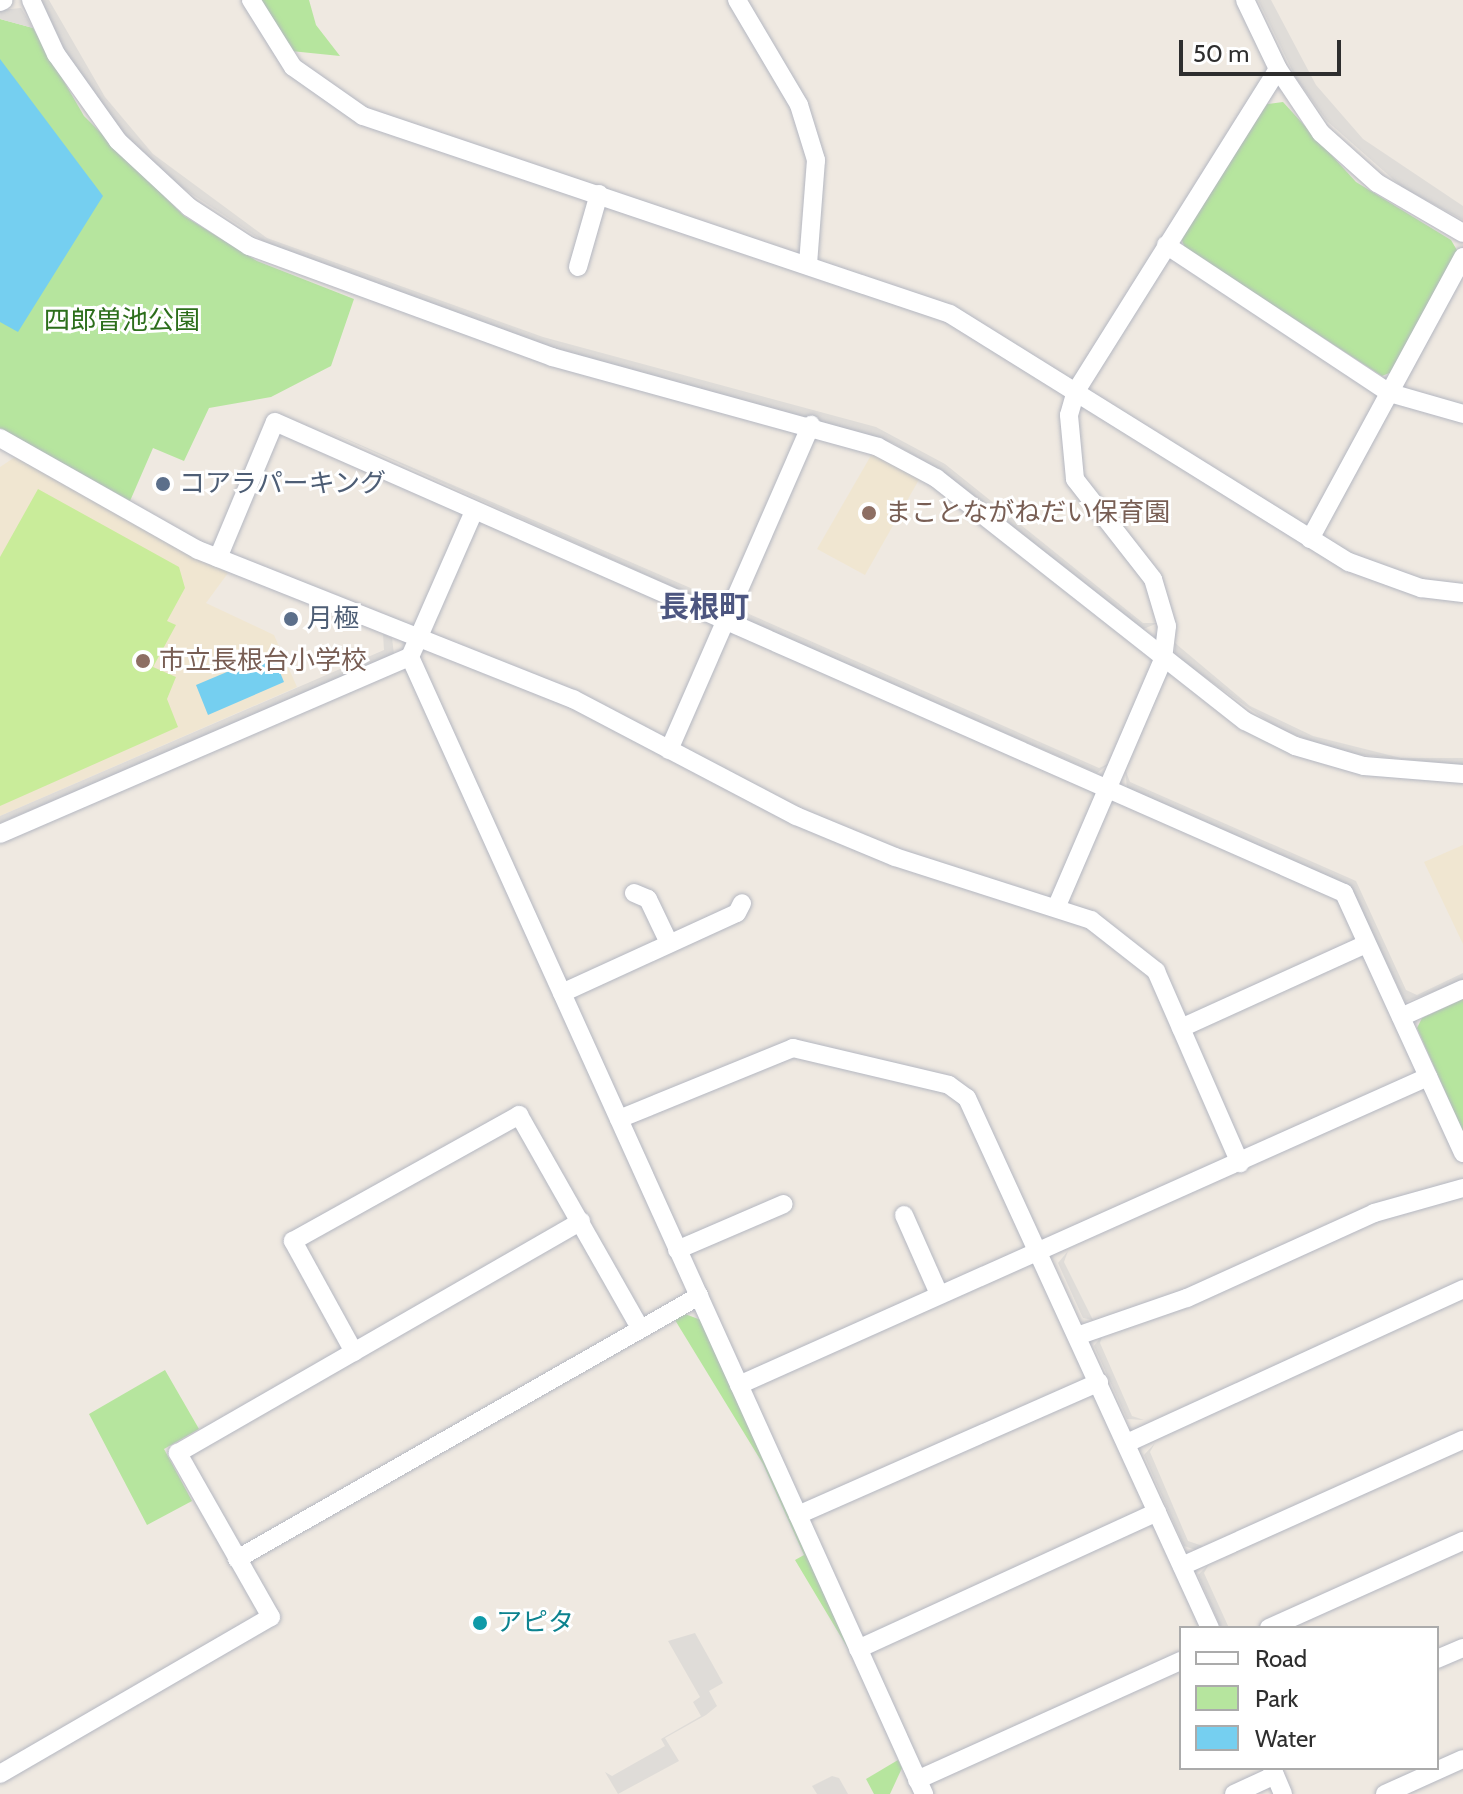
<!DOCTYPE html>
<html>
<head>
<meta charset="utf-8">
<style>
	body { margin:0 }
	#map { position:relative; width:1463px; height:1794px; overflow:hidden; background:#efe9e1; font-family:Cabin,"Noto Sans JP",sans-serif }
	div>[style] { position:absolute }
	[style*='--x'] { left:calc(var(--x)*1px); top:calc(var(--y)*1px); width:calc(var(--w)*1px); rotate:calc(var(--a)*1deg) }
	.education>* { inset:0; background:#f0e6d1 }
	.green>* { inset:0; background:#b6e59e }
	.pitch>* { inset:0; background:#c9ec9a }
	.plaza>* { inset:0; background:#dfdcd8 }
	.water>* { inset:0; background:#75cff0 }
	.roads { filter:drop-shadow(0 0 2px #b4b7c1) drop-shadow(0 0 2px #b4b7c1) }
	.minor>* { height:18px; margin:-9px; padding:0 9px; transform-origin:9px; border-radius:9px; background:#fff }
	.dots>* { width:22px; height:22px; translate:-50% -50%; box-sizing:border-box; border:4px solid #fff; border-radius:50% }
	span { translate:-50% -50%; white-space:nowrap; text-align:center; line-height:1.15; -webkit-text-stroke:6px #fff; paint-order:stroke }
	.park-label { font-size:26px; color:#2c6e1b }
	.service-label { font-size:26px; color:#4e5e75 }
	.left { translate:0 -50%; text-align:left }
	.education-label { font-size:26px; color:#785e54 }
	.culture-label { font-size:26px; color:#0d838f }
	.quarter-label { font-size:30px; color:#4d5680; font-weight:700 }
	.legend { position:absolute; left:1179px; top:1626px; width:260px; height:144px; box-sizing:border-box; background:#fff; border:2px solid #ababab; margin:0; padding:10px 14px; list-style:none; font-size:24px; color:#2e2e2e }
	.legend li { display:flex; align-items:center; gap:16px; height:40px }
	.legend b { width:40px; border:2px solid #ababab }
	.scale { position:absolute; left:1179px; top:40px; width:162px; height:36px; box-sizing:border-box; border:4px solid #2e2e2e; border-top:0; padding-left:10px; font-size:24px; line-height:28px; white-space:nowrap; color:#2e2e2e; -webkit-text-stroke:6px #fff; paint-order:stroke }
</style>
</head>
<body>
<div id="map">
	<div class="education">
		<div style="clip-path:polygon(873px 452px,921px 476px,865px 575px,817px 549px)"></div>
		<div style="clip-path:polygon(15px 457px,228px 573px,206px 603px,274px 635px,297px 687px,0 816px,0 467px)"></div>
		<div style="clip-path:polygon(1463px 845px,1463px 944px,1424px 862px)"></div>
	</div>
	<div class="green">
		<div style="clip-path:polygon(260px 0,309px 0,316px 25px,340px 56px,291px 51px)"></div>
		<div style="clip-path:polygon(0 19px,33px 28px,84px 116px,184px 216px,257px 261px,354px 299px,331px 366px,271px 397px,209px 408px,184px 461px,153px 448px,130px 501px,0 428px)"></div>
		<div style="clip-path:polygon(1283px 102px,1356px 182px,1451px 240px,1458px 252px,1392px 372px,1382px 376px,1185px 248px,1181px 238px,1267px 104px)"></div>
		<div style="clip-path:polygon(1463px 999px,1463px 1132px,1417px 1028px,1422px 1018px)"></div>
		<div style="clip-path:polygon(685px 1314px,701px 1320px,850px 1652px,795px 1560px,804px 1555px,763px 1464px,675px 1320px)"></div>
		<div style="clip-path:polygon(165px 1370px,199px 1429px,164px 1449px,192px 1501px,147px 1525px,89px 1414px)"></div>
		<div style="clip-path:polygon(898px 1760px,902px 1768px,890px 1794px,874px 1794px,866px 1779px)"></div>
	</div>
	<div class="pitch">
		<div style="clip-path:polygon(38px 489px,179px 567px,185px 588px,167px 621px,176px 625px,153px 667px,176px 677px,167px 699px,178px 727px,0 806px,0 557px)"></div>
	</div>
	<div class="plaza">
		<div style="clip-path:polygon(41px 0,49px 0,105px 97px,153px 154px,267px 238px,543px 337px,876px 427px,945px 464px,1143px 623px,1158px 623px,1141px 630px,941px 471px,893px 443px,554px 348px,269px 245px,175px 183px,125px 136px,66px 53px)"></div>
		<div style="clip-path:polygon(1258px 0,1271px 0,1316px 85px,1363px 139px,1463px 206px,1463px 220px,1402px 187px,1327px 121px,1296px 78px)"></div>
		<div style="clip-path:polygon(21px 8px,33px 28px,0 19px,0 10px)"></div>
		<div style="clip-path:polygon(312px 424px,716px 599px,727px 596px,715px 606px)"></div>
		<div style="clip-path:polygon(744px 604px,749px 614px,1099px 768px,1110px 763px,1097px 773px,747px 621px)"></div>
		<div style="clip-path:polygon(383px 634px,392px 638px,394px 655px,361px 672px,0 823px,0 816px,384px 650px)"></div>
		<div style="clip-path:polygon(1175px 643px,1250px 706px,1313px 736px,1401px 758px,1463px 758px,1463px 765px,1343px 753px,1277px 728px,1175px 656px)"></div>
		<div style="clip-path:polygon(1125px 769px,1130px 782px,1356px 881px,1406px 990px,1417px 995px,1463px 973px,1463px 981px,1405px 1002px,1350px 886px,1127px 788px)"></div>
		<div style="clip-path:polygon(1068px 1251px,1064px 1262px,1093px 1320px,1083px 1318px,1058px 1263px)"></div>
		<div style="clip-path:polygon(1103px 1334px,1100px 1343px,1132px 1416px,1144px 1420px,1127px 1419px,1094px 1346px)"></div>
		<div style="clip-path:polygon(1155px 1443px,1150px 1452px,1188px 1541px,1203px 1546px,1196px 1550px,1184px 1546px,1144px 1455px)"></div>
		<div style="clip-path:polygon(1209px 1564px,1204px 1573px,1229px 1628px,1221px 1628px,1198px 1575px)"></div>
		<div style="clip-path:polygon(695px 1633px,723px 1683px,709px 1691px,717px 1706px,706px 1715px,665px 1738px,679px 1761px,618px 1794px,605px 1772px,612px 1776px,665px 1746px,661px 1739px,701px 1716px,693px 1702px,700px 1697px,668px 1641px)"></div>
		<div style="clip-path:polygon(832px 1776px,839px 1778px,848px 1794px,817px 1794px,812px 1786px)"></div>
	</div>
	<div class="water">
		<div style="clip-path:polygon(0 59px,103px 196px,18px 332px,0 322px)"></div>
		<div style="clip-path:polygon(272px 653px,284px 682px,208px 715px,196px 685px)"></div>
	</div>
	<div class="roads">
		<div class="minor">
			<div style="--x:31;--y:0;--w:60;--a:65.2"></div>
			<div style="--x:56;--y:54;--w:107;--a:54.5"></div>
			<div style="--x:118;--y:141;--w:97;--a:42.9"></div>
			<div style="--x:189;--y:207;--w:72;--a:33"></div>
			<div style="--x:249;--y:246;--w:323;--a:20.1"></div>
			<div style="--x:552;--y:357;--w:338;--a:15.4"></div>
			<div style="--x:878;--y:447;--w:66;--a:28.1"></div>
			<div style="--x:936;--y:478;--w:393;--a:38.2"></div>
			<div style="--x:1245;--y:721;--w:56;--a:26.6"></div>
			<div style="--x:1295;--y:746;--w:72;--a:16.2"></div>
			<div style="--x:1364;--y:766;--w:99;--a:4.6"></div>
			<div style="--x:251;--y:0;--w:79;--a:57.9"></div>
			<div style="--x:293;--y:67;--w:85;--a:35"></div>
			<div style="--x:363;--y:116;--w:619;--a:18.64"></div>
			<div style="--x:950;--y:314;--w:470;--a:31.9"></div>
			<div style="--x:1349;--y:562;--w:77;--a:19.9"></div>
			<div style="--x:1421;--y:588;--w:42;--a:6.8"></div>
			<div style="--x:737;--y:0;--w:122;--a:59.4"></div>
			<div style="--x:799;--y:105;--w:58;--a:72.8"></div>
			<div style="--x:816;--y:160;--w:103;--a:94.4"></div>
			<div style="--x:1245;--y:0;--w:76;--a:64.4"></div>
			<div style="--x:1278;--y:69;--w:77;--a:56.1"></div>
			<div style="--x:1321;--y:133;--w:75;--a:41.8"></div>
			<div style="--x:1377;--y:183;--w:99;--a:30.2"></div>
			<div style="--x:0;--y:2;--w:4;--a:-27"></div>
			<div style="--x:1166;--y:245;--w:268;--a:33.5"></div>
			<div style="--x:1390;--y:393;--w:76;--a:16"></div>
			<div style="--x:578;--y:267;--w:76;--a:-74"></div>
			<div style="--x:0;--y:438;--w:227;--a:29.5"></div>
			<div style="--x:198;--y:550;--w:404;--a:21.7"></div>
			<div style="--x:573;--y:699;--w:252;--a:27.7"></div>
			<div style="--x:796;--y:816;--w:107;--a:22.5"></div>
			<div style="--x:895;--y:857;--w:206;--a:17.8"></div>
			<div style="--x:1091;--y:920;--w:83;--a:38.1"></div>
			<div style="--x:1156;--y:971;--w:210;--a:66.4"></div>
			<div style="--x:1310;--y:539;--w:321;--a:-61.5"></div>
			<div style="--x:218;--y:558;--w:147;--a:-67.3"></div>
			<div style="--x:275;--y:422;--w:1168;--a:23.78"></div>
			<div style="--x:1344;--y:893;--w:286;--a:65.4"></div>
			<div style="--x:410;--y:657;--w:1248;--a:65.67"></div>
			<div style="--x:669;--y:750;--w:355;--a:-66.4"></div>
			<div style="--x:0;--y:834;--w:447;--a:-23.4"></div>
			<div style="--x:410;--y:657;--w:159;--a:-66.3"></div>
			<div style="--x:634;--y:893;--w:15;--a:23"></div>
			<div style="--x:648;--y:899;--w:49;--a:64.5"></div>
			<div style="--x:1056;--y:908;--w:271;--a:-66.7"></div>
			<div style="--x:1163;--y:659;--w:33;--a:-83"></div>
			<div style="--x:1167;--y:626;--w:49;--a:-106.6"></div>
			<div style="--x:1153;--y:579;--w:127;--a:-128"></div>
			<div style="--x:1075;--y:479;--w:64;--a:-95.4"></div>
			<div style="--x:1069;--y:415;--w:25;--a:-74"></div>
			<div style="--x:1076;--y:391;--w:380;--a:-57.9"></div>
			<div style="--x:562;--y:993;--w:192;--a:-24.6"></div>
			<div style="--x:737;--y:913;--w:11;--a:-63"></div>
			<div style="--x:1401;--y:1017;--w:68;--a:-24.3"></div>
			<div style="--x:1181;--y:1028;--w:203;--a:-24.4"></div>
			<div style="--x:619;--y:1119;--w:188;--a:-22.2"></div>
			<div style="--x:793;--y:1048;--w:160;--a:13.3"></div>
			<div style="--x:949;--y:1085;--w:22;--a:36"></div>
			<div style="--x:967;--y:1098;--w:583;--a:65.37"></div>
			<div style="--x:904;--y:1215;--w:86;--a:66.1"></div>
			<div style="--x:677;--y:1250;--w:116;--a:-23.3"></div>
			<div style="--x:1077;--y:1336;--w:116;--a:-19.1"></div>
			<div style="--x:1187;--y:1298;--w:205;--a:-24.4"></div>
			<div style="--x:1374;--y:1213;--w:92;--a:-15.7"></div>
			<div style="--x:354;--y:1352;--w:127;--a:-118.8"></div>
			<div style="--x:293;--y:1241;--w:259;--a:-29.1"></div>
			<div style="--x:519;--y:1115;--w:245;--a:60.4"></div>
			<div style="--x:739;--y:1385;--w:755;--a:-24.09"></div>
			<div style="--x:1127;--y:1443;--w:370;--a:-24.6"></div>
			<div style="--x:798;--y:1515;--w:329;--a:-23.8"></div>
			<div style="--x:237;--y:1559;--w:532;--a:-29.65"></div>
			<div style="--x:1182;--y:1566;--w:308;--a:-24.2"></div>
			<div style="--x:1269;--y:1628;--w:213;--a:-24.2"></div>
			<div style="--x:858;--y:1649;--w:329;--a:-24.6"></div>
			<div style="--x:1437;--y:1659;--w:28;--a:-23"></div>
			<div style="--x:1272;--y:1768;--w:28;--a:67"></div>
			<div style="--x:0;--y:1774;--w:313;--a:-30.1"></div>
			<div style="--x:271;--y:1617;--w:189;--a:-119.6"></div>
			<div style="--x:178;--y:1453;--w:465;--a:-29.9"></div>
			<div style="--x:917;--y:1780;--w:290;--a:-24.3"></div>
			<div style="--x:1234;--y:1794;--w:45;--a:-24.9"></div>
			<div style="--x:1385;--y:1794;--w:85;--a:-24.2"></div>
		</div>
	</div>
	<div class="dots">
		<div style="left:163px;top:484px;background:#5c6f8a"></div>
		<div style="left:869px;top:513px;background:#8d6e63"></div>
		<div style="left:291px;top:619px;background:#5c6f8a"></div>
		<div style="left:143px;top:661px;background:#8d6e63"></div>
		<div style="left:480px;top:1623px;background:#0f9aa8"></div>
	</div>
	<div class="park-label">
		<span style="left:122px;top:321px">四郎曽池公園</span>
	</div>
	<div class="service-label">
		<span class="left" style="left:179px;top:484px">コアラパーキング</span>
		<span class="left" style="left:307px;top:619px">月極</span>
	</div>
	<div class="education-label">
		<span class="left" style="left:885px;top:513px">まことながねだい保育園</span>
		<span class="left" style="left:159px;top:661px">市立長根台小学校</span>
	</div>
	<div class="culture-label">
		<span class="left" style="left:496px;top:1623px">アピタ</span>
	</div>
	<div class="quarter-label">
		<span style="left:704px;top:607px">長根町</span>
	</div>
	<ul class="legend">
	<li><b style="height:10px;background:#fff"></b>Road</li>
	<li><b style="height:22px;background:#b6e59e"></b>Park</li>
	<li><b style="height:22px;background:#75cff0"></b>Water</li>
	</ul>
	<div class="scale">50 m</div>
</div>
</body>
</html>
